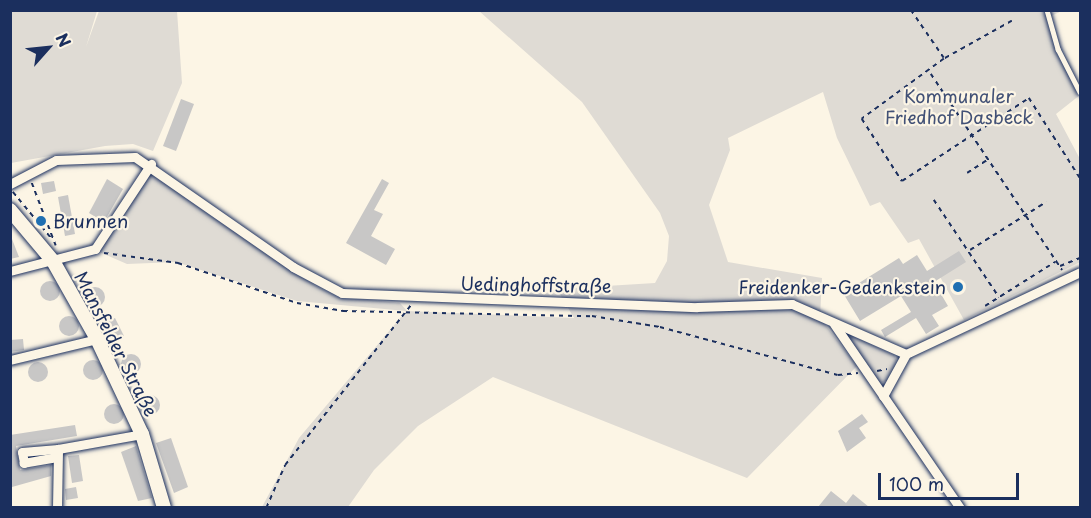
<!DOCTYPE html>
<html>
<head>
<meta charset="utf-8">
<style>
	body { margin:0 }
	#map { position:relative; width:1091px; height:518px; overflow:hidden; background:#fcf5e5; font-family:"Playpen Sans",sans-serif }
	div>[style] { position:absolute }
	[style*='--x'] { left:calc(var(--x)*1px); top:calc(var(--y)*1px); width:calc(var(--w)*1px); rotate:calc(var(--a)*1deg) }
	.green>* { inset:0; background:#dfdbd4 }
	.building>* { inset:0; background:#c8c7c6 }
	.round { border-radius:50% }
	.path>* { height:1.5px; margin-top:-0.75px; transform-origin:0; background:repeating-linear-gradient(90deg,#1b2f5e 0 4.5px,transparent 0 9px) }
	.roads { filter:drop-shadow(0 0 2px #1b2f5e) drop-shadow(0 0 2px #1b2f5e) }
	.lane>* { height:4.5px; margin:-2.25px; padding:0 2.25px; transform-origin:2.25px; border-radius:2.25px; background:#fcf5e5 }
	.street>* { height:9px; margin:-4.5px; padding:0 4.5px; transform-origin:4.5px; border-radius:4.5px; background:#fcf5e5 }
	.secondary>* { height:14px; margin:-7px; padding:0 7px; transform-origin:7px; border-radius:7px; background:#fcf5e5 }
	.dots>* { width:16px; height:16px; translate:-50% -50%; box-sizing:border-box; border:3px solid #fcf5e5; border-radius:50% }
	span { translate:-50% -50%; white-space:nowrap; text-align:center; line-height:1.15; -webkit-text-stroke:4.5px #fcf5e5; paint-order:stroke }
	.park-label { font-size:18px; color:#425176 }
	.poi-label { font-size:18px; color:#1b2f5e }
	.left { translate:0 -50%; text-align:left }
	.right { translate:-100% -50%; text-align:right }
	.street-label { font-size:18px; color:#1b2f5e }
	.frame { position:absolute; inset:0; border:12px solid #1b2f5e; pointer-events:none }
	.north { position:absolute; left:18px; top:18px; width:60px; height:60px; -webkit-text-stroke:4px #fcf5e5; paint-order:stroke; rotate:63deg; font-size:16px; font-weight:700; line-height:24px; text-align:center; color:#1b2f5e }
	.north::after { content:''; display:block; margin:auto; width:21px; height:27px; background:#1b2f5e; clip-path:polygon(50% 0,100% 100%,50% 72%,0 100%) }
	.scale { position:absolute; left:878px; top:473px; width:141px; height:27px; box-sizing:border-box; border:3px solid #1b2f5e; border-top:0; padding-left:8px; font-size:18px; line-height:21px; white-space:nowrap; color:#1b2f5e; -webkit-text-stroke:4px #fcf5e5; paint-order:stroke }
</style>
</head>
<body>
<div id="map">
	<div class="green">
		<div style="clip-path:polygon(10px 11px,97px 11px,86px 47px,99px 11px,177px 11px,182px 83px,153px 151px,133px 144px,105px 146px,11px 163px)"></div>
		<div style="clip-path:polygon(479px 11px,1062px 11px,1046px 18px,1080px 95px,1056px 114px,1080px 159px,1080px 262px,964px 320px,919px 239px,908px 243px,880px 202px,870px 206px,837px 138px,823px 92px,728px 138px,730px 150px,709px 205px,728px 262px,822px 278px,820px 318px,857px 366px,747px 478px,493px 377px,418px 426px,374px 470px,348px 507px,262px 507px,299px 438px,406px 311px,297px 301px,176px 262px,127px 264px,97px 251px,153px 171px,314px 285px,338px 297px,400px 303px,407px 311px,574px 318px,557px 289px,655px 283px,667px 261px,669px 236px,660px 213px,582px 102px)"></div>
		<div style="clip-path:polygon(852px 336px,894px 355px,898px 364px,889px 380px,877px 384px,847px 339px)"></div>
	</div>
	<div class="building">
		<div style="clip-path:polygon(181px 99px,194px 104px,176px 151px,163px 146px)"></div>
		<div style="clip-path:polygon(107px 179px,123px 189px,104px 222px,89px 213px)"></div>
		<div style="clip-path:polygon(382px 179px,389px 183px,374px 210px,383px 214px,371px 236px,395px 249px,386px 265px,346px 243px)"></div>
		<div style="clip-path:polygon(54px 181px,56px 191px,43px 194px,41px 183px)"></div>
		<div style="clip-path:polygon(68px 195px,75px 234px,65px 236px,58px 197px)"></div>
		<div style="clip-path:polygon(10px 234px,19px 257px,10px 259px)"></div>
		<div style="clip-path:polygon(959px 251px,966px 262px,934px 282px,948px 306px,932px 315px,939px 326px,926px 334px,916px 318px,885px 337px,881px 330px,911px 312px,901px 296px,860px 321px,843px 293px,899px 258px,903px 264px,917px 255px,927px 271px)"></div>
		<div class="round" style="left:40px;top:281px;width:20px;height:20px"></div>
		<div class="round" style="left:85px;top:287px;width:20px;height:20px"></div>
		<div class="round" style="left:59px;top:316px;width:20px;height:20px"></div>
		<div style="clip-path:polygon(115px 318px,124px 336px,111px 344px,101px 325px)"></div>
		<div style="clip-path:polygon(23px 339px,24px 350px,10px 352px,10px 340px)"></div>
		<div class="round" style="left:121px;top:354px;width:20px;height:20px"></div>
		<div class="round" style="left:83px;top:360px;width:20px;height:20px"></div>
		<div class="round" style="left:28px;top:362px;width:20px;height:20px"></div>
		<div class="round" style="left:140px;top:395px;width:20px;height:20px"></div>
		<div class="round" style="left:104px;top:404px;width:20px;height:20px"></div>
		<div style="clip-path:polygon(862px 414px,868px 422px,859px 428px,866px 438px,847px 452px,838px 431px)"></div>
		<div style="clip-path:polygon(75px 425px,77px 436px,16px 446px,20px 470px,51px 465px,51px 476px,12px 487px,10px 435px)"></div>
		<div style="clip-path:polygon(171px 438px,188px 487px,174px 493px,156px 443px)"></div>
		<div style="clip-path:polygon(136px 446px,152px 498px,138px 501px,121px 452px)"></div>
		<div style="clip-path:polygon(79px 455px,83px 481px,72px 483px,68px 456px)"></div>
		<div style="clip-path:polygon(76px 487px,78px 498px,66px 500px,65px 489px)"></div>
		<div style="clip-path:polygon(831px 491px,846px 503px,853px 494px,869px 507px,818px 507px)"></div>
	</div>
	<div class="path">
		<div style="--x:911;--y:10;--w:58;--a:55.5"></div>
		<div style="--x:1012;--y:21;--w:78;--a:150.8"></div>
		<div style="--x:944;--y:59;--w:102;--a:143.8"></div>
		<div style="--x:862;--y:119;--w:74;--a:57.2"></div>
		<div style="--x:902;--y:181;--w:152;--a:-33.2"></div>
		<div style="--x:1029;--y:98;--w:95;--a:57.5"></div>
		<div style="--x:931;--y:74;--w:236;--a:56.2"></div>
		<div style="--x:967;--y:173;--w:24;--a:-33"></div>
		<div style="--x:32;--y:183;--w:67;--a:69.1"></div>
		<div style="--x:13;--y:192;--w:61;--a:50.3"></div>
		<div style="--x:934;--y:200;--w:117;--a:56.2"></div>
		<div style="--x:970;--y:250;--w:90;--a:-32.3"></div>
		<div style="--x:104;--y:253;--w:75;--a:7.7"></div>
		<div style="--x:178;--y:263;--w:126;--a:18.6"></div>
		<div style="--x:297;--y:303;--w:47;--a:9.9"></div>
		<div style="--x:343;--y:311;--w:249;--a:1.2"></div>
		<div style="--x:592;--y:316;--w:69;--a:9.2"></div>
		<div style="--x:660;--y:327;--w:184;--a:15.1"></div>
		<div style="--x:838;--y:375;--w:20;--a:-6"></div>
		<div style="--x:1060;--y:266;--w:22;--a:-22"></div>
		<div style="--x:985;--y:306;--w:83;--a:-32.2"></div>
		<div style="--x:877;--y:371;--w:10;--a:-11"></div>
		<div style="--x:266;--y:508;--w:47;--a:-66.2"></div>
		<div style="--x:285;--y:465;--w:204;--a:-51.8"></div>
	</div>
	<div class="roads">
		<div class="lane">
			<div style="--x:1047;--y:10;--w:41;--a:74.2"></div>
			<div style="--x:1058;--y:49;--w:48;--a:62.9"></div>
		</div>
		<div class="street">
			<div style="--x:10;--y:184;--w:52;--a:-27.6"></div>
			<div style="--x:56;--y:160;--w:79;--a:-2.2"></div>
			<div style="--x:135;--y:157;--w:193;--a:34.8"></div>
			<div style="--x:293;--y:267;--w:55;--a:28"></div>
			<div style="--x:342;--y:293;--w:355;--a:2.3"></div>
			<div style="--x:697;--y:307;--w:95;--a:-1.8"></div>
			<div style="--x:792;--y:304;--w:124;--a:23.7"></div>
			<div style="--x:906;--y:354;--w:192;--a:-25.2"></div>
			<div style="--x:10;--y:271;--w:88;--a:-14.5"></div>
			<div style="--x:95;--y:249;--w:102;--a:-56.6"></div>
			<div style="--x:834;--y:324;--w:223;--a:55.6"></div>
			<div style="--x:10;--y:360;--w:89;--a:-13.6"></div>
			<div style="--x:883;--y:396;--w:48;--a:-61.3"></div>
			<div style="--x:57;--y:457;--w:34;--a:170"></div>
			<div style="--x:24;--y:463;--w:11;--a:-100"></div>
			<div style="--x:22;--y:452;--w:36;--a:-5"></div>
			<div style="--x:57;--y:508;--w:59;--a:-89"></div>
			<div style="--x:58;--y:449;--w:85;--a:-10.1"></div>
		</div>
		<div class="secondary">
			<div style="--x:10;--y:210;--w:67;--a:49.9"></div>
			<div style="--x:53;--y:261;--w:90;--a:60.6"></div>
			<div style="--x:97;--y:339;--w:105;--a:64.7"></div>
			<div style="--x:142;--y:434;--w:77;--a:73.4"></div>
		</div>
	</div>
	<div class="dots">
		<div style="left:41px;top:221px;background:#1f6fb2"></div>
		<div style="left:958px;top:287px;background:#1f6fb2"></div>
	</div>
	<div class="park-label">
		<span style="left:959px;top:107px">Kommunaler<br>Friedhof Dasbeck</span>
	</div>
	<div class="poi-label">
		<span class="left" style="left:53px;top:221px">Brunnen</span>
		<span class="right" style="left:946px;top:287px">Freidenker-Gedenkstein</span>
	</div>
	<div class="street-label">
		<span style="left:536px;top:285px;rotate:1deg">Uedinghoffstraße</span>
		<span style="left:116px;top:344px;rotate:63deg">Mansfelder Straße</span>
	</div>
	<div class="frame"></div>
	<div class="north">N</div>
	<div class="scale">100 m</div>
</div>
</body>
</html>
